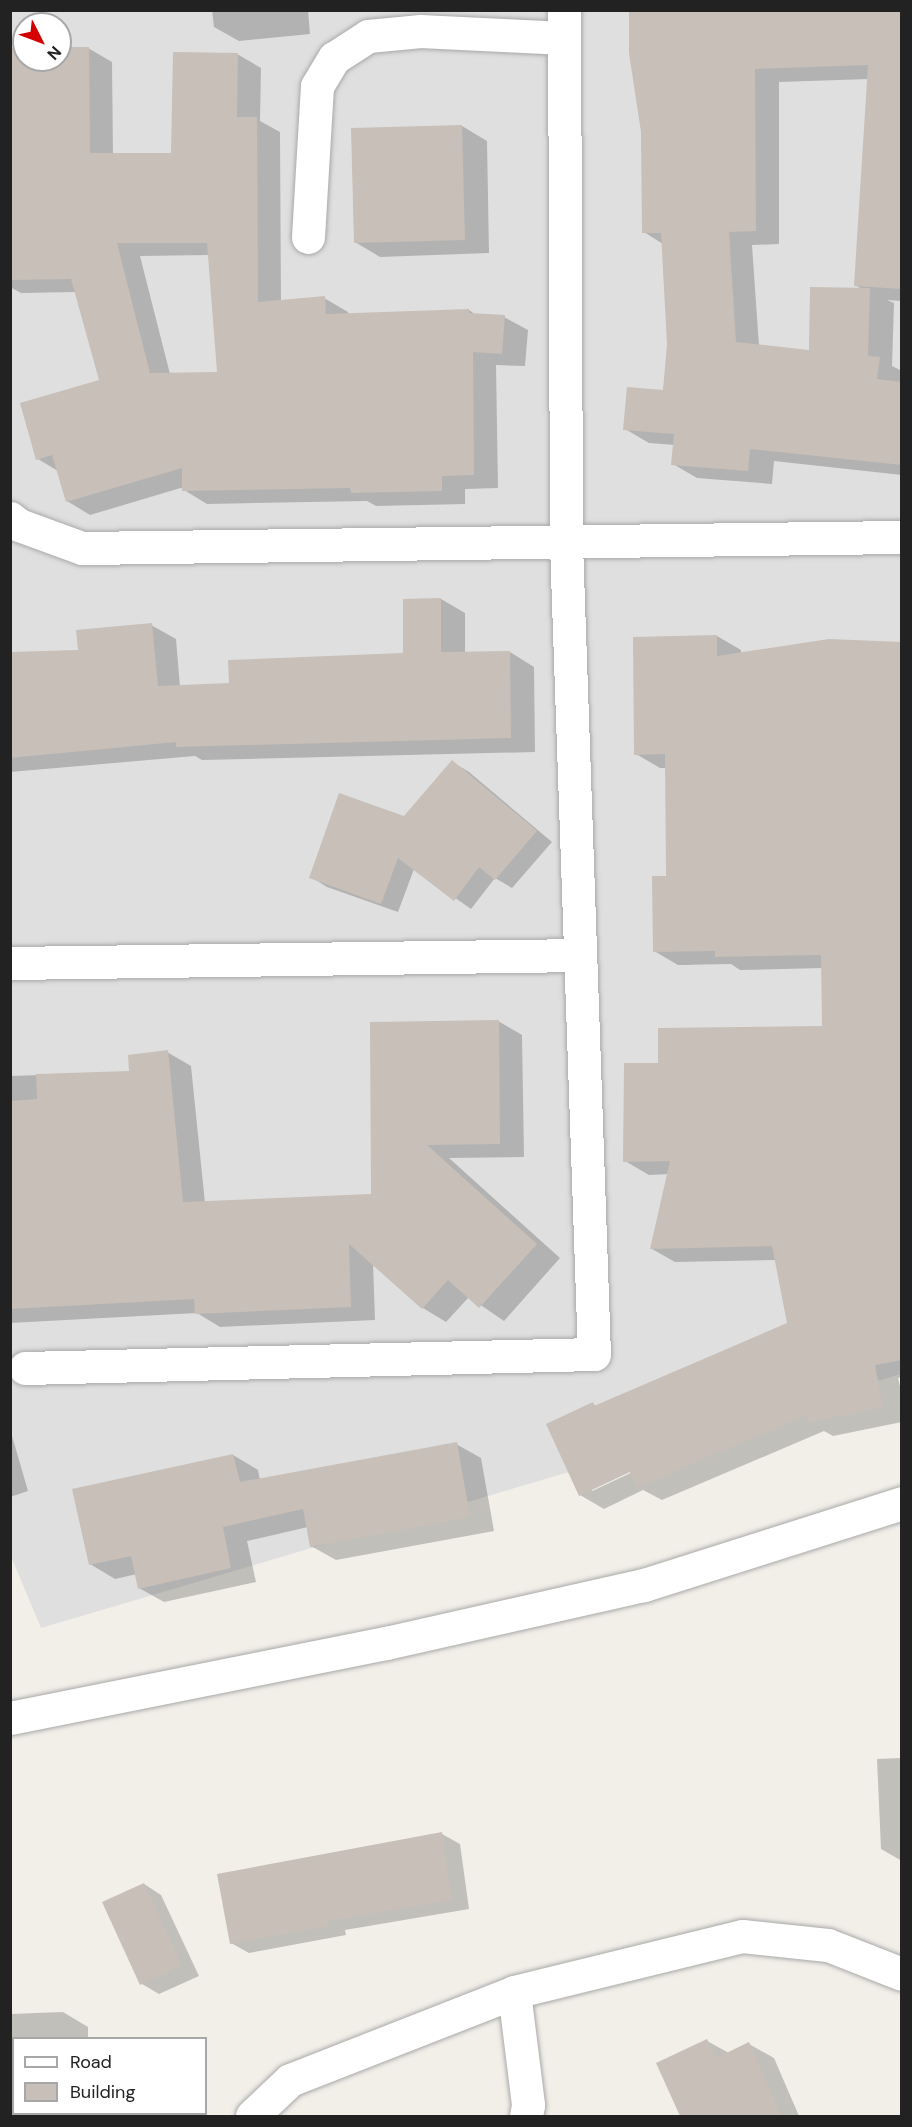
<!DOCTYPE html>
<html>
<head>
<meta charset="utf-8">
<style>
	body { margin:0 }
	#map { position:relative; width:912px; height:2127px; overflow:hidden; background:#f2efe9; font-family:"DM Sans",sans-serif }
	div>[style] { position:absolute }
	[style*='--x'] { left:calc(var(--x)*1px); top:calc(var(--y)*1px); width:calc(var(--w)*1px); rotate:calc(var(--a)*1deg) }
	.residential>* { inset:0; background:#e0dfdf }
	.shadow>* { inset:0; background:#0003 }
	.building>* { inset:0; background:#c7bfb8 }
	.roads { filter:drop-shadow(0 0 2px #a9a9a9) drop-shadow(0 0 2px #a9a9a9) }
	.minor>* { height:33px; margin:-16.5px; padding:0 16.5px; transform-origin:16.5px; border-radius:16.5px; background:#fff }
	.tertiary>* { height:33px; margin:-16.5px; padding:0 16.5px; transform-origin:16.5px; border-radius:16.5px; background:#fff }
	span { translate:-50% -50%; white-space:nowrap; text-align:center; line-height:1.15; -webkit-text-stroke:4.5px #fff; paint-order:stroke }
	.frame { position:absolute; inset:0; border:12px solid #222; pointer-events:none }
	.legend { position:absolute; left:12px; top:2037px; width:195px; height:78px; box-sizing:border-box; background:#fff; border:2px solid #a7a7a7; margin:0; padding:8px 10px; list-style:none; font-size:18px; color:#222 }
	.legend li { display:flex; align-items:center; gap:12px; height:30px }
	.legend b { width:30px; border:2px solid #a7a7a7 }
	.north { position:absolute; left:12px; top:12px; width:60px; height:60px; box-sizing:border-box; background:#fff; border:2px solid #a7a7a7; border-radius:50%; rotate:132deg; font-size:16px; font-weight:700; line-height:24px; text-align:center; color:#222 }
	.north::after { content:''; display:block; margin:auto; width:21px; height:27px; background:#d40000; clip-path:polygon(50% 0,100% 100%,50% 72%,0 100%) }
</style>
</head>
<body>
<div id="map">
	<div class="residential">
		<div style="clip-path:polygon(evenodd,10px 11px,901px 11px,901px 1374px,41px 1628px,10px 1554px,10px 11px,24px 24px,60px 24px,60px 60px,24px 60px,24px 24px)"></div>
	</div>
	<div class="shadow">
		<div style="clip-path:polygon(212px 10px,308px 10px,310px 34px,239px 41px,214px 27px)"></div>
		<div style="clip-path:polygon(evenodd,902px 10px,902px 301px,887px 300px,894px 303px,892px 366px,902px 371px,902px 475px,774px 461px,772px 484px,697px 478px,673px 464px,675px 445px,649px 443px,625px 429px,665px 391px,669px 344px,663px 244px,644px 232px,643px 132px,630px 53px,902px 10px,869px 79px,855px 285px,862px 289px,810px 351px,759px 346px,752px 245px,779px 244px,779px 82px,869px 79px)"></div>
		<div style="clip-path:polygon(evenodd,88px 48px,112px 62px,113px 155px,173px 155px,237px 54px,261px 68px,260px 121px,280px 132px,281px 302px,324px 298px,348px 312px,348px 315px,469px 310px,476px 315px,504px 317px,528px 330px,525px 366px,496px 365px,498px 488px,465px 489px,465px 504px,376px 506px,367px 501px,207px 504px,184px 490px,184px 487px,90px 515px,67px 501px,58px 471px,38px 459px,101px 381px,76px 292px,21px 293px,10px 287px,10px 50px,24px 50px,24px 60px,60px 60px,60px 49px,88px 48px,210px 255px,219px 373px,170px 374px,140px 256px,210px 255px)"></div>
		<div style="clip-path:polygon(462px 126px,487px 141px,489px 253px,380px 257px,355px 242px,353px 129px)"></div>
		<div style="clip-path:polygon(441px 599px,465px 613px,465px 653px,510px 652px,534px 667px,535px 752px,202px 760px,195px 756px,10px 772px,10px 654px,79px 651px,151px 625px,176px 639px,180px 687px,230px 685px,405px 654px)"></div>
		<div style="clip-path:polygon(evenodd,717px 636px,741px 650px,741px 654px,902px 644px,902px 1377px,898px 1378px,902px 1395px,902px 1422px,833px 1436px,824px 1431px,662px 1500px,643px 1490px,604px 1509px,580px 1495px,592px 1404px,597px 1406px,789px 1324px,776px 1260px,675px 1262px,652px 1249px,669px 1174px,649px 1175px,625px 1161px,660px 1065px,824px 1027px,823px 968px,740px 970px,731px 964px,678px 965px,654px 951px,668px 878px,667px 768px,660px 768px,636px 754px,717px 636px,636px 1468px,637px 1470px,592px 1491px,592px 1488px,636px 1468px)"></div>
		<div style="clip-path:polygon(452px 762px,469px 772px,552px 842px,512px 888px,495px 878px,471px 909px,414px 869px,398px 912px,327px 887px,311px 877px,405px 818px)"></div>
		<div style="clip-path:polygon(498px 1021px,522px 1035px,524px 1157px,449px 1158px,560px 1258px,504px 1321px,469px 1297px,446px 1322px,423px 1308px,373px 1263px,375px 1320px,220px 1327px,197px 1313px,10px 1323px,10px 1076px,131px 1072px,167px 1052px,191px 1066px,205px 1203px,373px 1195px)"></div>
		<div style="clip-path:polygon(10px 1429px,28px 1491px,10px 1497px)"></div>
		<div style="clip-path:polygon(456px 1444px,481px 1458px,494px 1531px,336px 1560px,311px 1546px,308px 1527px,247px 1541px,256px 1582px,164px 1602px,139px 1588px,137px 1574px,115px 1579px,90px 1564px,233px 1455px,258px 1470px,260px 1480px)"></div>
		<div style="clip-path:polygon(902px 1758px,902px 1861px,881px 1849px,877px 1759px)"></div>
		<div style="clip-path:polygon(442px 1834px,460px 1844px,469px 1909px,345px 1930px,346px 1935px,249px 1953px,231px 1943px)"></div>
		<div style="clip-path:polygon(144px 1884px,161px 1895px,199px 1976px,159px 1994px,142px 1984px)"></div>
		<div style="clip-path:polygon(63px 2012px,88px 2027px,88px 2038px,14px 2038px,14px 2114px,90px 2114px,90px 2116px,10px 2116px,10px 2014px)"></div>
		<div style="clip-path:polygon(707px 2041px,729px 2053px,749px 2044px,774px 2058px,799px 2116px,681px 2116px,658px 2063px)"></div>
		<div style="clip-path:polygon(132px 2114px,175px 2114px,178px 2116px,130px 2116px)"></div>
	</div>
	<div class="building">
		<div style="clip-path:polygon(629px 10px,902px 10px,902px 289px,854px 286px,868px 65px,755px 69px,756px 231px,729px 232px,736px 342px,809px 350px,810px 287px,870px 288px,868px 356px,880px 357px,877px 379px,902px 382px,902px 465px,750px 449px,748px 471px,671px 465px,674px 434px,623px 430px,627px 387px,663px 390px,667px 344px,661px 233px,642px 233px,641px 132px,629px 53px)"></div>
		<div style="clip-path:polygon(evenodd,60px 47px,89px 47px,90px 153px,171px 153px,173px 52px,238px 53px,237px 117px,257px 117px,258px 302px,325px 296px,326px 314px,469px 309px,469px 313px,505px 315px,502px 354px,473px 352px,474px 475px,442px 476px,442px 491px,351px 493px,350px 488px,182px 491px,182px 468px,66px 502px,52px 455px,36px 460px,20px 403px,99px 380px,71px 279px,10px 280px,10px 48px,24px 48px,24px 60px,60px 60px,60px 47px,117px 243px,207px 243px,217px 372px,150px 373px,117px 243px)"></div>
		<div style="clip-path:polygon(462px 125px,465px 240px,354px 243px,351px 128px)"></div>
		<div style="clip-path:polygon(441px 598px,441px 652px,510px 651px,511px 738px,176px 747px,176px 742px,10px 758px,10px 652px,78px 650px,76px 630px,152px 623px,158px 686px,229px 683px,228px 660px,403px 653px,403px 599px)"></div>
		<div style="clip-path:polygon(717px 635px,717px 656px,829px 639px,902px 642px,902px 1360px,875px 1365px,883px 1407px,808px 1423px,806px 1415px,636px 1488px,630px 1472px,579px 1496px,546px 1424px,593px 1402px,594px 1406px,787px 1323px,772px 1246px,650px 1249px,670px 1161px,623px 1162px,624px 1063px,658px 1063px,658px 1028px,822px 1026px,821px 955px,715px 957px,715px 951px,653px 952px,652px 876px,666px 876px,665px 754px,634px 755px,633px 637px)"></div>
		<div style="clip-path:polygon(452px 760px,537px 831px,495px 880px,479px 867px,454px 901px,398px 858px,381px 904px,309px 878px,339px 793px,404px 816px)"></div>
		<div style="clip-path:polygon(499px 1020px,500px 1144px,427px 1145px,537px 1244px,479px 1308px,448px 1280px,422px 1309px,349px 1244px,351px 1307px,195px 1314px,194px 1299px,10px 1309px,10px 1101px,37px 1099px,36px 1074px,129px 1071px,128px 1055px,168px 1050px,183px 1202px,371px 1194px,370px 1022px)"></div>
		<div style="clip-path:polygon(457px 1442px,470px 1517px,310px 1547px,303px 1509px,223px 1527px,231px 1568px,138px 1589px,131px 1556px,89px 1565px,72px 1489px,233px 1454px,240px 1482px)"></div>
		<div style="clip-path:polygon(442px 1832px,452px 1900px,328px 1921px,329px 1926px,230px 1944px,217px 1874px)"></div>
		<div style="clip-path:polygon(144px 1883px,182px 1965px,140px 1985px,102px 1902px)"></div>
		<div style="clip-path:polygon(707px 2039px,716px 2058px,749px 2042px,781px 2116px,680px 2116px,656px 2063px)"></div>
	</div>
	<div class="roads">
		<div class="minor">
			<div style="--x:308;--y:237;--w:151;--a:-86.6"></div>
			<div style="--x:317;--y:86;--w:33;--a:-59"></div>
			<div style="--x:334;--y:58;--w:40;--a:-32.9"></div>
			<div style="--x:368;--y:36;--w:53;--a:-5.4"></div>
			<div style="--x:421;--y:31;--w:143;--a:2.8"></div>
			<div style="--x:10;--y:518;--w:11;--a:38"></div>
			<div style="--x:19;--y:525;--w:67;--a:20.1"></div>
			<div style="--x:82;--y:548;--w:820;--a:-0.77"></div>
			<div style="--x:10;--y:963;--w:570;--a:-0.8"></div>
			<div style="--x:25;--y:1368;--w:569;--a:-1.41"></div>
			<div style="--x:594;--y:1354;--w:811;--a:-91.98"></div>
			<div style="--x:566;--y:543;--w:533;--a:-90.21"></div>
			<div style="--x:514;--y:1992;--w:114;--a:82.9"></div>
			<div style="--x:528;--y:2105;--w:11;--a:100"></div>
			<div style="--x:252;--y:2116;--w:52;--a:-43.5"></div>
			<div style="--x:290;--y:2080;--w:241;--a:-21.4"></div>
			<div style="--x:514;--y:1992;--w:235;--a:-13.8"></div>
			<div style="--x:742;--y:1936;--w:86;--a:6"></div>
			<div style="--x:828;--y:1945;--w:79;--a:21.4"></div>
		</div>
		<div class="tertiary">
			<div style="--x:10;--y:1718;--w:383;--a:-11.3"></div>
			<div style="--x:386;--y:1643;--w:264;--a:-12.7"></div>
			<div style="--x:644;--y:1585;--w:271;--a:-17.6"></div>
		</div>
	</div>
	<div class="frame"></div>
	<ul class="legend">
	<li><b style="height:8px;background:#fff"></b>Road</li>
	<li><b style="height:16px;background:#c7bfb8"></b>Building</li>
	</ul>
	<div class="north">N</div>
</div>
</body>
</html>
